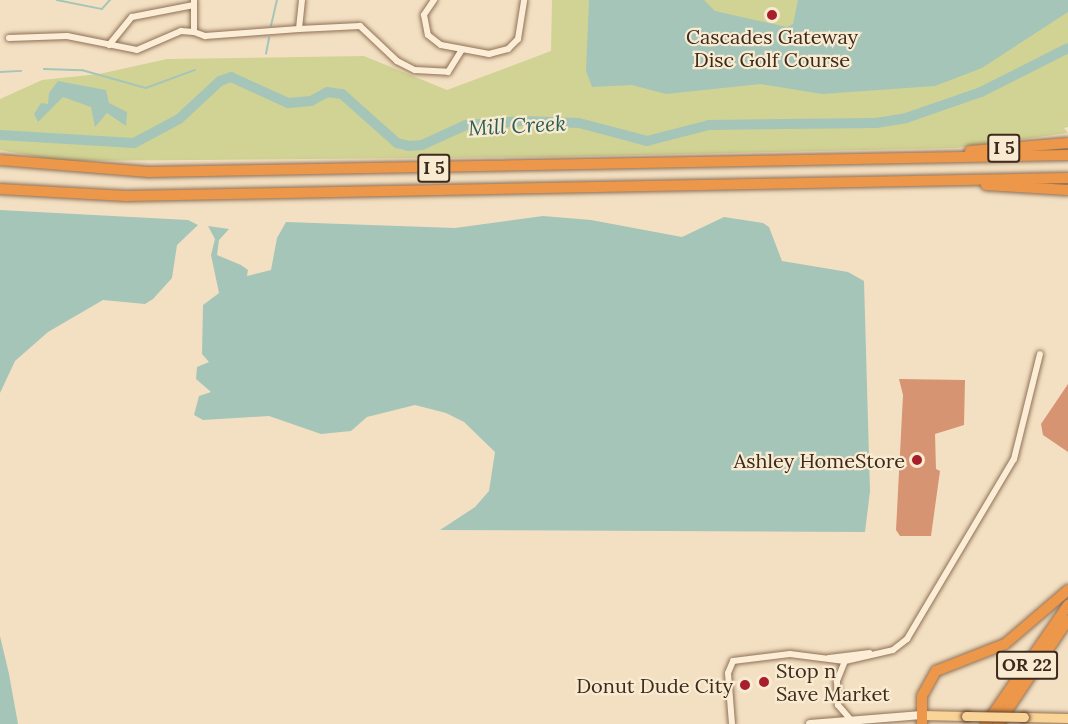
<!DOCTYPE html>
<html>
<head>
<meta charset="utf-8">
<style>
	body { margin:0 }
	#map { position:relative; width:1068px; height:724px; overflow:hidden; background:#f3e0c2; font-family:Lora,serif }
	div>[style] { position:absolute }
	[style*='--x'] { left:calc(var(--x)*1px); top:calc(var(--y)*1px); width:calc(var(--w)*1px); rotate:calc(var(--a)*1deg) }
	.green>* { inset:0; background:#d0d394 }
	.water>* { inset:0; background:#a5c5b9 }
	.stream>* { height:1.5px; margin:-0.75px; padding:0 0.75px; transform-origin:0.75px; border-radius:0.75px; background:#a5c5b9 }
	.river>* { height:10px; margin:-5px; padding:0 5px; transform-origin:5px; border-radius:5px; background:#a5c5b9 }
	.building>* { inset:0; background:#d69473 }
	.roads { filter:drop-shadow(0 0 2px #8f7056) drop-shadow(0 0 2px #8f7056) }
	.street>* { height:6px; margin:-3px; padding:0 3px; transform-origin:3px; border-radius:3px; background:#fceed6 }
	.secondary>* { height:8px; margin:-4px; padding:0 4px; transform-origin:4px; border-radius:4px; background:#fceed6 }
	.primary>* { height:9px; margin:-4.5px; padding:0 4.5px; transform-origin:4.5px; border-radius:4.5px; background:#fad396 }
	.highway>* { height:10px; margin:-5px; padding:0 5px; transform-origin:5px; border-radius:5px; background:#ec9749 }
	.bridges { filter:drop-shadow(0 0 2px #5d3e2b) drop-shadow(0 0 2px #5d3e2b) }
	.primary-bridge>* { height:9px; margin:-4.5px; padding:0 4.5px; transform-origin:4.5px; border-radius:4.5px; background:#fad396 }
	.dots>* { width:16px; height:16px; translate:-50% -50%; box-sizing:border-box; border:3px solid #f9ebd2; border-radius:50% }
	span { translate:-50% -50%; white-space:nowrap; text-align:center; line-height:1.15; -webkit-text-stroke:4.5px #f9ebd2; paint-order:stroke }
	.shield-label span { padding:2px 4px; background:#f9ebd2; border:2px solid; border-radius:4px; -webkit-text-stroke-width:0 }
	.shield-label { font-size:18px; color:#3d2a1c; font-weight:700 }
	.poi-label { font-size:20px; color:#3d2a1c }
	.right { translate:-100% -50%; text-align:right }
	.left { translate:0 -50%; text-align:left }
	.water-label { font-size:21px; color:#2a5f57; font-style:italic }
</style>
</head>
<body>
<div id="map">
	<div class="green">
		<div style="clip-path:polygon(552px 0,1068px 0,1068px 127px,1064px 128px,1068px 133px,956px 148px,549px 157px,60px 161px,0 150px,0 99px,42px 80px,99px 74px,167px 59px,364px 56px,447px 90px,551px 51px)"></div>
	</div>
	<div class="water">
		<div style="clip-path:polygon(589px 0,704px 0,715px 11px,787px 27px,793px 24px,798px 0,1068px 0,1068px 12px,982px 68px,935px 86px,822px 94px,761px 84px,666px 94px,632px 85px,592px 87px,586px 71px)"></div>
		<div style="clip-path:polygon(58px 81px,106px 90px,109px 103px,127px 112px,126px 126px,107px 113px,95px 127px,91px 107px,63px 97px,38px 122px,34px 114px,41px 103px,48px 104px,49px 93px)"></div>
		<div style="clip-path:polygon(0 210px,188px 220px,198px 225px,177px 245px,172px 278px,153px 299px,145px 304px,103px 300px,48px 332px,15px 361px,0 393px)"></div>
		<div style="clip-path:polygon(543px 216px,591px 220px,682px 237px,724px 217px,763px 223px,769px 227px,782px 261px,848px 272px,864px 281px,870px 491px,865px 532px,440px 530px,475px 507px,489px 491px,495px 452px,464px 422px,446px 413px,415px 405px,367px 417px,351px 431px,321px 434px,269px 416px,203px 420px,194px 415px,199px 396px,211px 392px,196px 379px,197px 367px,209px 362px,202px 354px,203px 305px,219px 293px,211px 255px,215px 239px,208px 226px,229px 229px,219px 240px,217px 255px,241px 265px,248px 270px,247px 276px,271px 270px,277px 238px,286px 222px,455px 228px)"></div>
		<div style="clip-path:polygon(0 636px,9px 674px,18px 724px,0 724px)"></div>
	</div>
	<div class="stream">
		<div style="--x:57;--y:0;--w:46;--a:11.3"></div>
		<div style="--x:102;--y:9;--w:12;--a:-48"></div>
		<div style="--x:271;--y:26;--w:27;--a:-77"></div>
		<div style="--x:266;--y:54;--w:16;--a:-79"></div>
		<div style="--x:44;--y:69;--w:38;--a:2"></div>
		<div style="--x:82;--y:70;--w:66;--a:15.7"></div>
		<div style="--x:146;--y:88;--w:52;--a:-20.2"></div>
		<div style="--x:0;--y:72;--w:21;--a:-3"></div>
	</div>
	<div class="river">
		<div style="--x:0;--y:135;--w:134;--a:3.4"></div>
		<div style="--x:134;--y:143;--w:51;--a:-28.1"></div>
		<div style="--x:179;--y:119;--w:56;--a:-42.8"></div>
		<div style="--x:220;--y:81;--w:12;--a:-20"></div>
		<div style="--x:231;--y:77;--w:63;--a:24.5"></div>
		<div style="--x:288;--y:103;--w:23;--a:-5"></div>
		<div style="--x:311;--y:101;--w:18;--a:-29"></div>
		<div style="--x:327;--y:92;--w:15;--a:8"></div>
		<div style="--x:342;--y:94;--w:74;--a:41.7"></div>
		<div style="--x:397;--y:143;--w:12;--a:14"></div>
		<div style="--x:409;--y:146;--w:13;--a:-4"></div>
		<div style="--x:422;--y:145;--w:48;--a:-24.4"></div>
		<div style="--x:466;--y:125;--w:57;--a:-4"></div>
		<div style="--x:523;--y:121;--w:56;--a:2"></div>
		<div style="--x:579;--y:123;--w:70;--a:14.8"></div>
		<div style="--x:647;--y:141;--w:64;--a:-14.5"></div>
		<div style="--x:709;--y:125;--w:167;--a:-0.7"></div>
		<div style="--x:876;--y:123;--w:30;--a:-9"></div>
		<div style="--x:906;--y:118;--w:79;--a:-19.1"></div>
		<div style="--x:981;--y:92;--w:97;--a:-26.8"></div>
	</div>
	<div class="building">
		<div style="clip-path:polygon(899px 379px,965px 380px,964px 425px,935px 434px,936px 469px,940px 471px,931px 536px,900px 536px,896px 530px,903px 395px)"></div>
		<div style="clip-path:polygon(1068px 384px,1068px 452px,1043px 435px,1041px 424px)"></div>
	</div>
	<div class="roads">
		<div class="street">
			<div style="--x:194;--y:0;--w:32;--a:90"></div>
			<div style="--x:194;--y:32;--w:12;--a:20"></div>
			<div style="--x:205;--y:36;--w:94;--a:-4.3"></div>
			<div style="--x:302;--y:0;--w:29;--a:96"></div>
			<div style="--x:299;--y:29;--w:61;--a:-2.8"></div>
			<div style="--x:360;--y:26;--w:51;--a:43.4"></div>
			<div style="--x:397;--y:61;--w:20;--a:27"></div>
			<div style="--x:415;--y:70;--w:33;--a:3"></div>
			<div style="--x:448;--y:72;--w:26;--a:-58"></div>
			<div style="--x:434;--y:0;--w:18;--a:124"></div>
			<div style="--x:424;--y:15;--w:20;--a:79"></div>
			<div style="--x:428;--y:35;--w:16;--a:38"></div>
			<div style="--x:441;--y:45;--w:49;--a:10.6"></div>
			<div style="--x:489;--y:54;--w:20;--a:-15"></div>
			<div style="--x:508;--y:49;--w:14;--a:-45"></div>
			<div style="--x:518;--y:39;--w:39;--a:-81"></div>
			<div style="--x:9;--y:38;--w:58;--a:-2"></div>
			<div style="--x:67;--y:36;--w:71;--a:11.3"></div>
			<div style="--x:137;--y:50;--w:48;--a:-23.4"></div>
			<div style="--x:181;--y:31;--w:13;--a:4"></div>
			<div style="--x:109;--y:45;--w:36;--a:-51"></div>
			<div style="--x:132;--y:17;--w:63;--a:-11"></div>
			<div style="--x:829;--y:658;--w:41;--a:-7"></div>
			<div style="--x:845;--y:661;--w:22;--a:112"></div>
			<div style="--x:837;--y:681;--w:24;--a:88"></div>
			<div style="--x:838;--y:705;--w:20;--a:49"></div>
			<div style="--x:732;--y:724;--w:51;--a:-94.5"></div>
			<div style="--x:728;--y:673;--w:13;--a:-67"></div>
			<div style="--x:733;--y:661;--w:57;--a:-7"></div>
			<div style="--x:790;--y:654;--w:55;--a:7.3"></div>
			<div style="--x:845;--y:661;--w:49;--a:-12.9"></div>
			<div style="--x:893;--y:650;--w:18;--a:-38"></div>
			<div style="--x:907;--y:639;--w:209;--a:-59.3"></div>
			<div style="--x:1014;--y:459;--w:108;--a:-76.1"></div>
		</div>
		<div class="secondary">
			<div style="--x:810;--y:724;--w:112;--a:-4.6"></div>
		</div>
		<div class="primary">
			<div style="--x:922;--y:715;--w:44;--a:1.3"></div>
			<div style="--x:1024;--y:717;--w:44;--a:1.3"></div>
		</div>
		<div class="highway">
			<div style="--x:970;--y:151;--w:98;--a:-4.7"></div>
			<div style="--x:0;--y:160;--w:149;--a:4.6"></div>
			<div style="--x:149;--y:172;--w:919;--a:-1.06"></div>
			<div style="--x:986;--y:185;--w:82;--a:3.5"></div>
			<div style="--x:0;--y:189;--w:126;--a:3.2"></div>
			<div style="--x:126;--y:196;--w:942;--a:-1.09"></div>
			<div style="--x:922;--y:724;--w:28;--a:-90"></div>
			<div style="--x:922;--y:696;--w:29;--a:-61"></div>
			<div style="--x:936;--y:671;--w:74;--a:-21.4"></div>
			<div style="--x:1005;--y:644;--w:83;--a:-40.6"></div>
			<div style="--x:986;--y:724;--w:145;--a:-55.4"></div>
			<div style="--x:998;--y:724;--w:125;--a:-56.1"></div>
		</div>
	</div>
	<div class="bridges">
		<div class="primary-bridge">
			<div style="--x:966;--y:716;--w:58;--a:1"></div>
		</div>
	</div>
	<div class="dots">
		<div style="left:772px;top:15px;background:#a61f2b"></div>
		<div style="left:917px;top:460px;background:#a61f2b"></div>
		<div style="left:764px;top:682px;background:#a61f2b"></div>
		<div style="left:745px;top:685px;background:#a61f2b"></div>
	</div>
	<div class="shield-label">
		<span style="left:1004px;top:148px">I 5</span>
		<span style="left:434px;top:168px">I 5</span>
		<span style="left:1027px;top:665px">OR 22</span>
	</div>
	<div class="poi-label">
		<span style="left:772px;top:48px">Cascades Gateway<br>Disc Golf Course</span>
		<span class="right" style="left:905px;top:460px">Ashley HomeStore</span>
		<span class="left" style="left:776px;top:682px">Stop n<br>Save Market</span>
		<span class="right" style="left:733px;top:685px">Donut Dude City</span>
	</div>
	<div class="water-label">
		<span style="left:517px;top:126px;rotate:-3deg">Mill Creek</span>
	</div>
</div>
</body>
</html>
